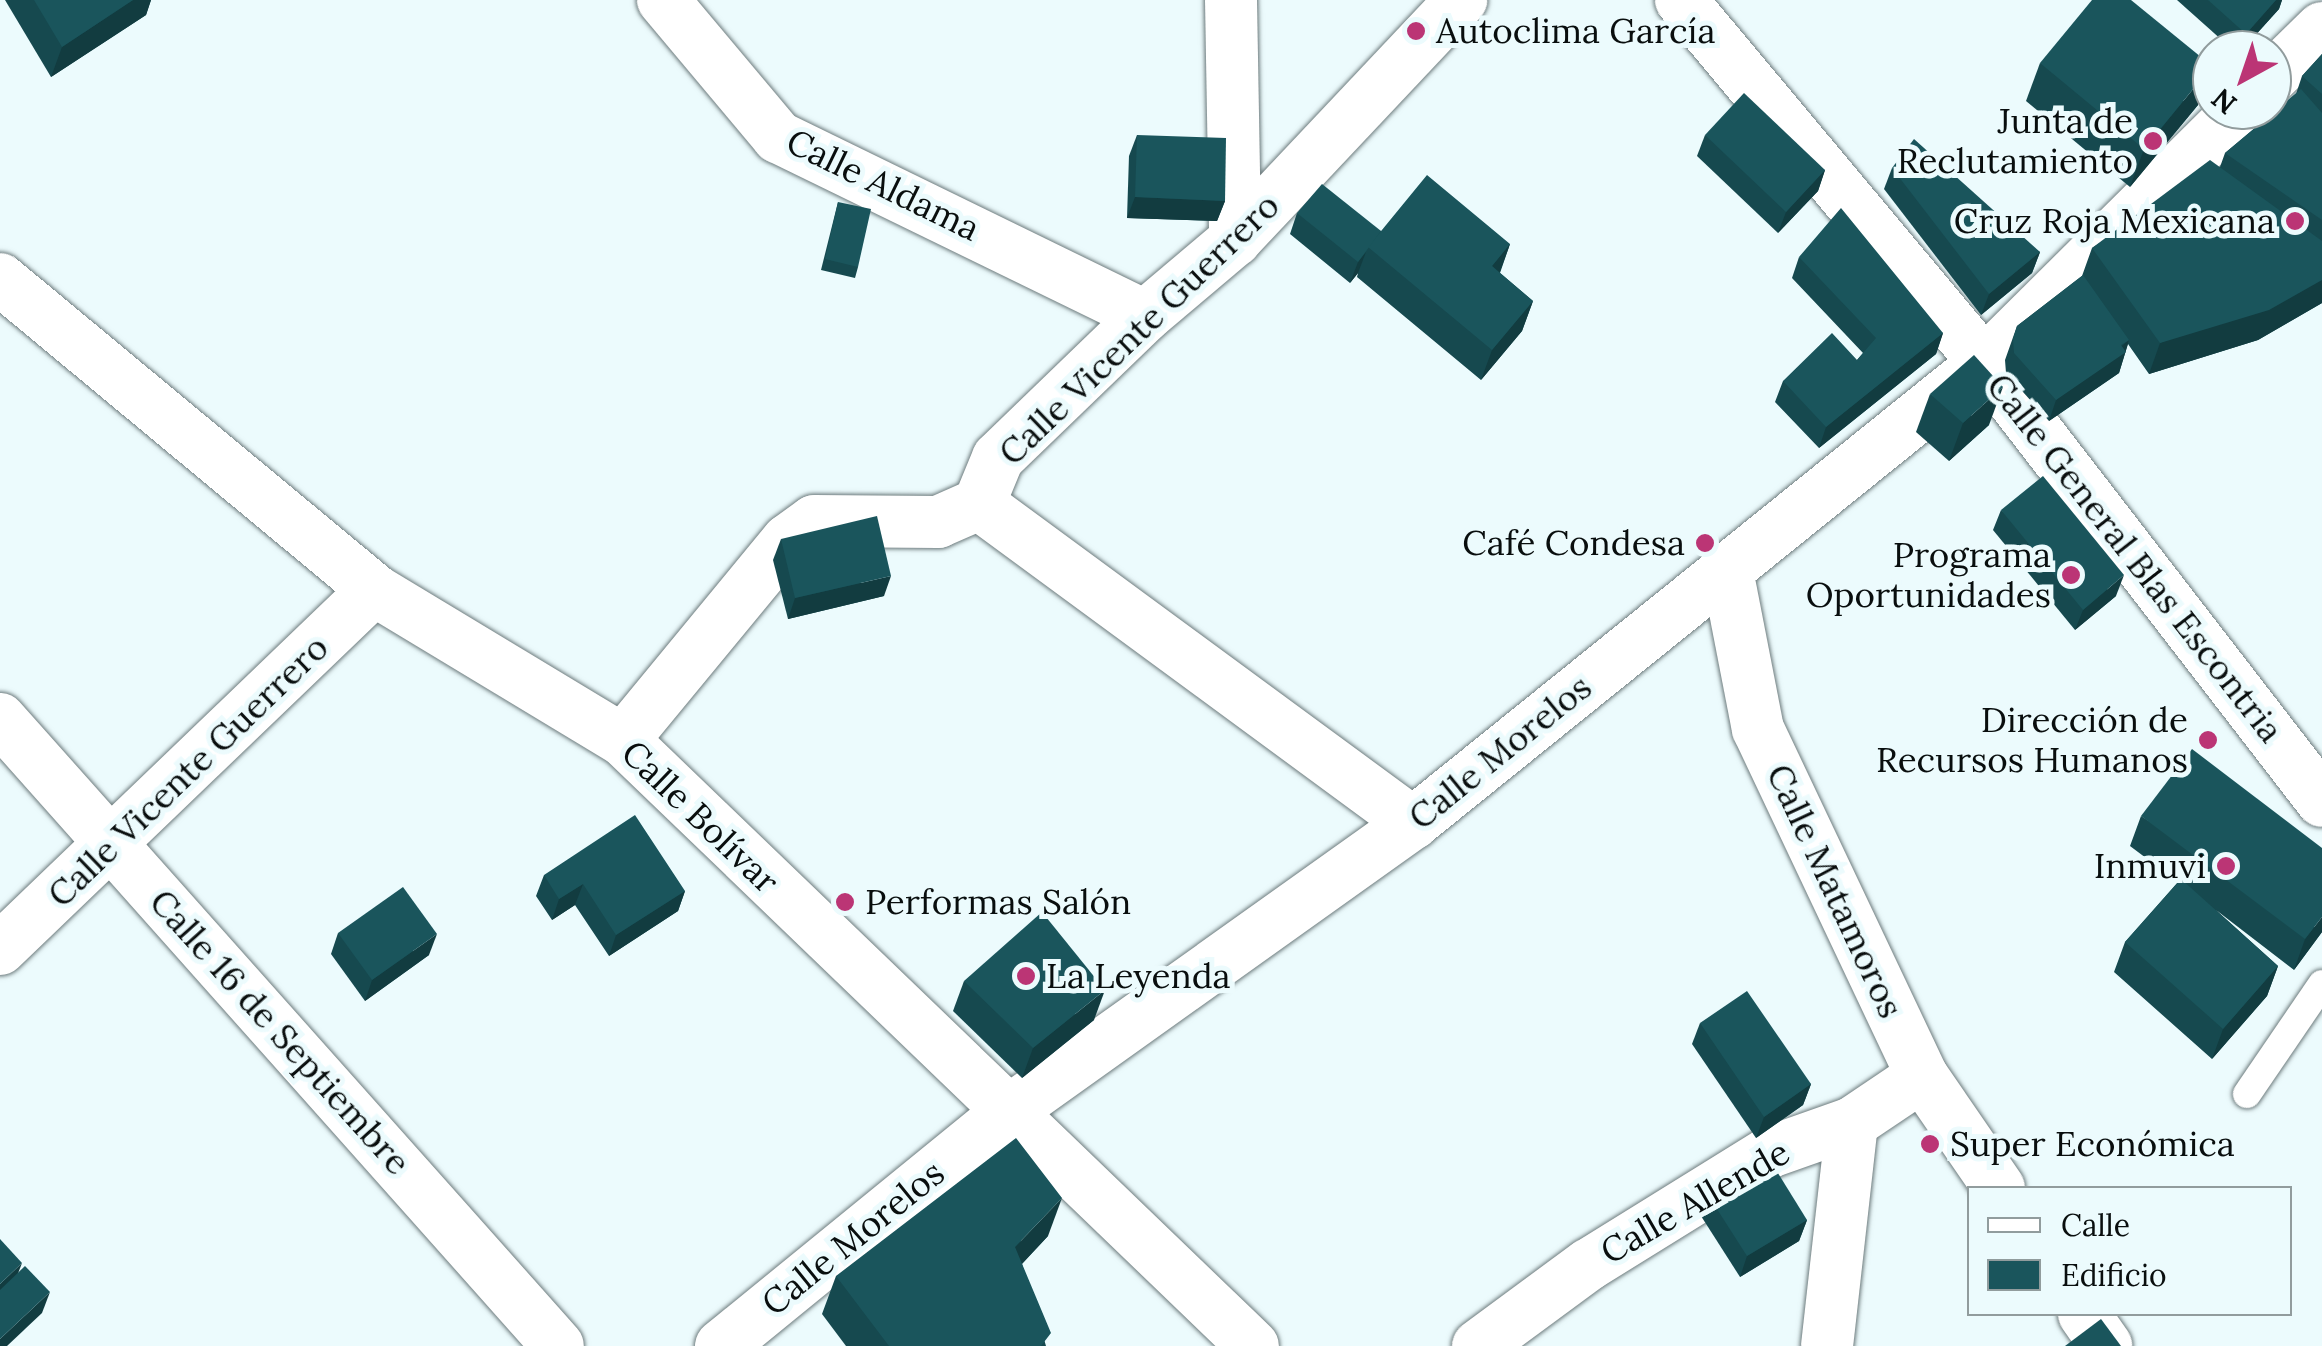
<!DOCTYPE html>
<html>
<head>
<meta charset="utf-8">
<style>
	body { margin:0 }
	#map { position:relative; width:2322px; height:1346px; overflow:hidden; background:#ecfbfd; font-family:Lora,serif }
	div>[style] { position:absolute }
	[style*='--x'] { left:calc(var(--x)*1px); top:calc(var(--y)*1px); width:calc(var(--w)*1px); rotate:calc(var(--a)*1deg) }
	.roads { filter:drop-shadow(0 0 2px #6d7b7d) drop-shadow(0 0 2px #6d7b7d) }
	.service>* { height:28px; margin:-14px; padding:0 14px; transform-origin:14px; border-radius:14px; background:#fff }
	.minor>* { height:52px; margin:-26px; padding:0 26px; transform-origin:26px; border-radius:26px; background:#fff }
	.wall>* { inset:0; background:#16494f }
	.shaded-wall>* { inset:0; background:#123c40 }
	.building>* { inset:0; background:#1a555c }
	.dots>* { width:28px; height:28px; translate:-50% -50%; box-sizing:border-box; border:5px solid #ecfbfd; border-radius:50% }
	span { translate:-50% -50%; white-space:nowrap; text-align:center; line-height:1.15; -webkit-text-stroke:10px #ecfbfd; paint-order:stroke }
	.poi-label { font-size:35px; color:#090e0e }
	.left { translate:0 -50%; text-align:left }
	.right { translate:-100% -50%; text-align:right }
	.street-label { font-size:35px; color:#090e0e }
	.legend { position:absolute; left:1967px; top:1186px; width:325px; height:130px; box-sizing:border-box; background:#ecfbfd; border:2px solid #919c9d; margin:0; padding:12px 18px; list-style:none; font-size:30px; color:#090e0e }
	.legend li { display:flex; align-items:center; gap:20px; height:50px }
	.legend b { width:50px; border:2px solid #919c9d }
	.north { position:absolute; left:2192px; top:30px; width:100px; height:100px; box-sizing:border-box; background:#ecfbfd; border:2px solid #919c9d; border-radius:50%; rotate:220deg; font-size:28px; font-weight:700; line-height:40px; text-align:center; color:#090e0e }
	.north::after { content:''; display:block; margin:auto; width:35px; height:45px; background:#bb3575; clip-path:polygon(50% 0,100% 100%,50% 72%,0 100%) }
</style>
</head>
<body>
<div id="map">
	<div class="roads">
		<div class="service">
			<div style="--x:2247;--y:1094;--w:133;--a:-55.7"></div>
		</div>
		<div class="minor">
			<div style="--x:663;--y:0;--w:179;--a:50"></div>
			<div style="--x:778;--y:137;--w:408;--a:26"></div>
			<div style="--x:1231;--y:0;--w:240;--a:89"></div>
			<div style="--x:1681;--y:0;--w:473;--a:50.1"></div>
			<div style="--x:1984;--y:363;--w:553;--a:52.34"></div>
			<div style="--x:2272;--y:77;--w:70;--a:-44.4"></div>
			<div style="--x:0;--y:279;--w:486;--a:39.7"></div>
			<div style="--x:374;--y:590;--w:291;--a:31.1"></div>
			<div style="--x:623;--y:740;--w:874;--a:43.89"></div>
			<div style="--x:979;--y:504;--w:539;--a:36.32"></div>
			<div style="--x:1727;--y:570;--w:162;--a:79"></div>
			<div style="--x:1758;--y:729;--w:384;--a:64.7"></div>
			<div style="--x:1922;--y:1076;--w:136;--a:55.5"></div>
			<div style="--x:0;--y:719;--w:839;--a:48.33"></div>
			<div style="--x:623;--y:740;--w:259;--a:-50.5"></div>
			<div style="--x:788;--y:540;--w:32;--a:-36"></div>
			<div style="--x:814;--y:521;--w:124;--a:0.5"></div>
			<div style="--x:938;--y:522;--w:45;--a:-23.7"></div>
			<div style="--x:979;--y:504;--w:50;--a:-67.6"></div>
			<div style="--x:998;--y:458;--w:204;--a:-44"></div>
			<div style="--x:1145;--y:316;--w:118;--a:-40.2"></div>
			<div style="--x:1235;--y:240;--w:330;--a:-46.7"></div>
			<div style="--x:0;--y:949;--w:518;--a:-43.83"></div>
			<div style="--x:2084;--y:1314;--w:39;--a:55"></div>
			<div style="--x:721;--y:1346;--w:367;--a:-39.2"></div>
			<div style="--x:1005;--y:1114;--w:501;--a:-35.5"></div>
			<div style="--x:1413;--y:823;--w:733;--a:-38.86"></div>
			<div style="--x:1984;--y:363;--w:359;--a:-44.8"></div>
			<div style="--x:1478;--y:1346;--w:137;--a:-36.4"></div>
			<div style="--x:1588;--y:1265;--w:214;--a:-31.8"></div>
			<div style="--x:1770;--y:1152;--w:87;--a:-19.5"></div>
			<div style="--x:1852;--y:1123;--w:84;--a:-33.9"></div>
			<div style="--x:1827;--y:1346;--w:224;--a:-83.6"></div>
		</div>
	</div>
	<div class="wall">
		<div style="clip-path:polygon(5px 0,151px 0,146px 15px,51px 77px)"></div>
		<div style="clip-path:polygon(2177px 0,2282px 0,2279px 9px,2242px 50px,2233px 50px)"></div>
		<div style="clip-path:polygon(2322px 54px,2322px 303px,2258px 340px,2149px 374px,2128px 344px,2119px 373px,2049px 421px,2006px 373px,2005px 360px,2017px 326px,2082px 276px,2092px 248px,2220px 167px,2225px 153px,2296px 94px,2302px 76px)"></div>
		<div style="clip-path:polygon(2040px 63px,2198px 105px,2130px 187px,2026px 101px)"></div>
		<div style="clip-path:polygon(1137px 135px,1225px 201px,1217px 221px,1127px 218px,1129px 156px)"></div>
		<div style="clip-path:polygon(1705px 135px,1825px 170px,1818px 191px,1778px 233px,1697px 156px)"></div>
		<div style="clip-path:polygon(1892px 168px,2040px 252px,2032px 273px,1981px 315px,1884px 189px)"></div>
		<div style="clip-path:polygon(838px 202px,858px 267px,855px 278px,821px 270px)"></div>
		<div style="clip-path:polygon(1297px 213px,1381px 231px,1510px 244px,1500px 273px,1533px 301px,1522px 331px,1481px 380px,1357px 277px,1358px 273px,1350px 283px,1290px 234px)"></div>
		<div style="clip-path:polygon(1799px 257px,1943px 333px,1936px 354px,1819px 448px,1775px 402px,1783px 381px,1857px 360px,1863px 353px,1792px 278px)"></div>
		<div style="clip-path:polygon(1930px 394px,1989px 425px,1949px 461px,1916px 432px)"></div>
		<div style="clip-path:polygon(2001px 510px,2116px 596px,2075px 630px,1993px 530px)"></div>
		<div style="clip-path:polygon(781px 539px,884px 596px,788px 619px,773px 560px)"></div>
		<div style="clip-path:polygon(2141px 816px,2322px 932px,2294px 970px,2216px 910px,2278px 966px,2267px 996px,2212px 1059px,2114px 972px,2125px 942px,2178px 882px,2130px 846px)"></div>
		<div style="clip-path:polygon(544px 875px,685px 891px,678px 911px,609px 956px,575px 905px,552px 920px,536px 896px)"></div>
		<div style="clip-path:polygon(338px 933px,429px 955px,365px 1001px,331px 954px)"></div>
		<div style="clip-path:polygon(964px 981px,1094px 1020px,1022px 1078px,953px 1011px)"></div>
		<div style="clip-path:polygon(1700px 1023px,1811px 1084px,1803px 1105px,1756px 1138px,1692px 1044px)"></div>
		<div style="clip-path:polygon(1708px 1195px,1807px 1220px,1799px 1241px,1740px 1277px,1701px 1216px)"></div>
		<div style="clip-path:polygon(1048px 1236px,1022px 1264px,1046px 1346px,846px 1346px,822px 1314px,836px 1276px)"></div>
	</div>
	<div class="shaded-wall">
		<div style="clip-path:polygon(133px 0,151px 0,146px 15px,51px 77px,62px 47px)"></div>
		<div style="clip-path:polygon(2276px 0,2282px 0,2279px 9px,2242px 50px,2240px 50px,2246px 34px)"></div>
		<div style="clip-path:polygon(2212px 66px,2198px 105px,2130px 187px,2144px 149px)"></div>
		<div style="clip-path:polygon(1825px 170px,1818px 191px,1778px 233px,1786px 212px)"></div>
		<div style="clip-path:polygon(1135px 197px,1225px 201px,1217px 221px,1127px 218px)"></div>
		<div style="clip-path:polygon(1510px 244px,1499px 274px,1492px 266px)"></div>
		<div style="clip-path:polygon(1366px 252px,1358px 273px,1350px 283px,1358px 262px)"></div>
		<div style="clip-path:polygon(2040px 252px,2032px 273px,1981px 315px,1989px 294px)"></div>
		<div style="clip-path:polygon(2322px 280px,2322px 303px,2258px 340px,2149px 374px,2160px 343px)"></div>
		<div style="clip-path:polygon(1533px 301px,1522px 331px,1481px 380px,1492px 350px)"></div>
		<div style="clip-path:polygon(1943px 333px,1936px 354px,1819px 448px,1826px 427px)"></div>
		<div style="clip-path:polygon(2129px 340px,2119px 373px,2049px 421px,2056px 400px)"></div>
		<div style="clip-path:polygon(2003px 387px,1989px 425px,1949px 461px,1963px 423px)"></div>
		<div style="clip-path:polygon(2124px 575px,2116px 596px,2075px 630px,2083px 610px)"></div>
		<div style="clip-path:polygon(891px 576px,884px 596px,788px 619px,795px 598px)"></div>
		<div style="clip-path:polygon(583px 884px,575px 905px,552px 920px,559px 899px)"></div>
		<div style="clip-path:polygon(685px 891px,678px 911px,609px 956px,616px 935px)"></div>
		<div style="clip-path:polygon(2322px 917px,2322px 932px,2294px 970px,2305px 939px)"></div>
		<div style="clip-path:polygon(437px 934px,429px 955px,365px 1001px,372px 980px)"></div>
		<div style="clip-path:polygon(2278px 966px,2267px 996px,2212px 1059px,2223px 1029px)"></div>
		<div style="clip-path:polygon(1105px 990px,1094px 1020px,1022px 1078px,1033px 1048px)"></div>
		<div style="clip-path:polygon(1811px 1084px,1803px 1105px,1756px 1138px,1764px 1117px)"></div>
		<div style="clip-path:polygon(1062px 1198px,1048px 1236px,1001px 1286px,1015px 1247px)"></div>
		<div style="clip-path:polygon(1807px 1220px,1799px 1241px,1740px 1277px,1747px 1256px)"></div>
		<div style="clip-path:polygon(22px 1263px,14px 1284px,0 1298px,0 1284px)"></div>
		<div style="clip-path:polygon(50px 1292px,42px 1313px,7px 1346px,0 1346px,0 1339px)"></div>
	</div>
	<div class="building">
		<div style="clip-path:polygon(34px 0,133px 0,62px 47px)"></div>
		<div style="clip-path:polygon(2092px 0,2131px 0,2212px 66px,2144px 149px,2040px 63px)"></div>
		<div style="clip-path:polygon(2208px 0,2276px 0,2246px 34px)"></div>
		<div style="clip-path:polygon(2322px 54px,2322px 94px,2302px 76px)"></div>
		<div style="clip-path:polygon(2301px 89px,2322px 113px,2322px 220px,2225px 153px)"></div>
		<div style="clip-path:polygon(1744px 93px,1825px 170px,1786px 212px,1705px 135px)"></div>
		<div style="clip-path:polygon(1137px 135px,1226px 138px,1225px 201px,1135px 197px)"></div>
		<div style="clip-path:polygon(1914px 139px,2040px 252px,1989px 294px,1892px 168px)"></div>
		<div style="clip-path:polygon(2210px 160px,2322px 241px,2322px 280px,2269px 310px,2160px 343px,2092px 248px)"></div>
		<div style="clip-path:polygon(1427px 175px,1510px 244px,1492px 266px,1533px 301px,1492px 350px,1368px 247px)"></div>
		<div style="clip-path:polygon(1322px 184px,1381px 231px,1358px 262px,1297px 213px)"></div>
		<div style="clip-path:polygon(838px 202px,871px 209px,858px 267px,825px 259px)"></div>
		<div style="clip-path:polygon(1841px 208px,1943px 333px,1826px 427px,1783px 381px,1832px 333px,1857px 360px,1876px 338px,1799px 257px)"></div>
		<div style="clip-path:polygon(2083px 275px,2129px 340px,2121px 345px,2126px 352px,2056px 400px,2014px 353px,2013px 339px,2017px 326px)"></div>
		<div style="clip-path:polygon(1974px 355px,2003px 387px,1963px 423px,1930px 394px)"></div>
		<div style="clip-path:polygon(2043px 476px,2124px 575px,2083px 610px,2001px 510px)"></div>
		<div style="clip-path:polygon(877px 516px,891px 576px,795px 598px,781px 539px)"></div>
		<div style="clip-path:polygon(2192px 749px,2322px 848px,2322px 917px,2305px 939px,2141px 816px)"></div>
		<div style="clip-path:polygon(635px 815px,685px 891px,616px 935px,583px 884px,559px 899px,544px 875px)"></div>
		<div style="clip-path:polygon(2181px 879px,2278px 966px,2223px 1029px,2125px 942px)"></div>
		<div style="clip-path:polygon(403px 887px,437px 934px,372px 980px,338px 933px)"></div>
		<div style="clip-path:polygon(1042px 912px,1105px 990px,1033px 1048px,964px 981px)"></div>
		<div style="clip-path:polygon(1747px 991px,1811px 1084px,1764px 1117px,1700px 1023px)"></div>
		<div style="clip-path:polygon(1016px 1138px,1062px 1198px,1015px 1247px,1051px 1333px,1041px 1346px,889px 1346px,836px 1276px)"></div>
		<div style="clip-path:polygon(1768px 1157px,1807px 1220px,1747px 1256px,1708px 1195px)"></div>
		<div style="clip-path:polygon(0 1239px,22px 1263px,0 1284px)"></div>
		<div style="clip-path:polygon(25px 1266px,50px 1292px,0 1339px,0 1290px)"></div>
		<div style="clip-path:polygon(2101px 1319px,2121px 1346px,2065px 1346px)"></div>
	</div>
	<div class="dots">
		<div style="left:1416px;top:31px;background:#bb3575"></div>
		<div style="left:2153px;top:141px;background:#bb3575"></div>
		<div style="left:2295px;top:221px;background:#bb3575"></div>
		<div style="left:1705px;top:543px;background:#bb3575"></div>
		<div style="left:2071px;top:575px;background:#bb3575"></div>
		<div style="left:2208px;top:740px;background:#bb3575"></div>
		<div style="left:2226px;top:866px;background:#bb3575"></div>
		<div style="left:845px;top:902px;background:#bb3575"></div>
		<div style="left:1026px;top:976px;background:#bb3575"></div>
		<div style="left:1930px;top:1144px;background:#bb3575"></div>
	</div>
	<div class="poi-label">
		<span class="left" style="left:1436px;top:31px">Autoclima García</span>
		<span class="right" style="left:2133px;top:141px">Junta de<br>Reclutamiento</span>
		<span class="right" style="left:2275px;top:221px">Cruz Roja Mexicana</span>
		<span class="right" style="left:1685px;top:543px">Café Condesa</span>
		<span class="right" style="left:2051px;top:575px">Programa<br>Oportunidades</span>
		<span class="right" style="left:2188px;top:740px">Dirección de<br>Recursos Humanos</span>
		<span class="right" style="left:2206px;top:866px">Inmuvi</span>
		<span class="left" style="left:865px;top:902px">Performas Salón</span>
		<span class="left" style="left:1046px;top:976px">La Leyenda</span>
		<span class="left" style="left:1950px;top:1144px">Super Económica</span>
	</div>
	<div class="street-label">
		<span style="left:883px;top:185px;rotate:26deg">Calle Aldama</span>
		<span style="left:1139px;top:329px;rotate:-44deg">Calle Vicente Guerrero</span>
		<span style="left:2135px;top:558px;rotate:52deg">Calle General Blas Escontria</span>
		<span style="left:1500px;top:752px;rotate:-39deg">Calle Morelos</span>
		<span style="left:188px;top:771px;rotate:-44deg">Calle Vicente Guerrero</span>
		<span style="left:700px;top:817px;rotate:44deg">Calle Bolívar</span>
		<span style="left:1835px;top:891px;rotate:65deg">Calle Matamoros</span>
		<span style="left:280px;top:1032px;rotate:48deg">Calle 16 de Septiembre</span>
		<span style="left:1695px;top:1202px;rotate:-30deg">Calle Allende</span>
		<span style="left:853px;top:1238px;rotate:-39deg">Calle Morelos</span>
	</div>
	<ul class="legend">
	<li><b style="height:12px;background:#fff"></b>Calle</li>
	<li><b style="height:28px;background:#1a555c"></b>Edificio</li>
	</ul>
	<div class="north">N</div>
</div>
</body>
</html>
